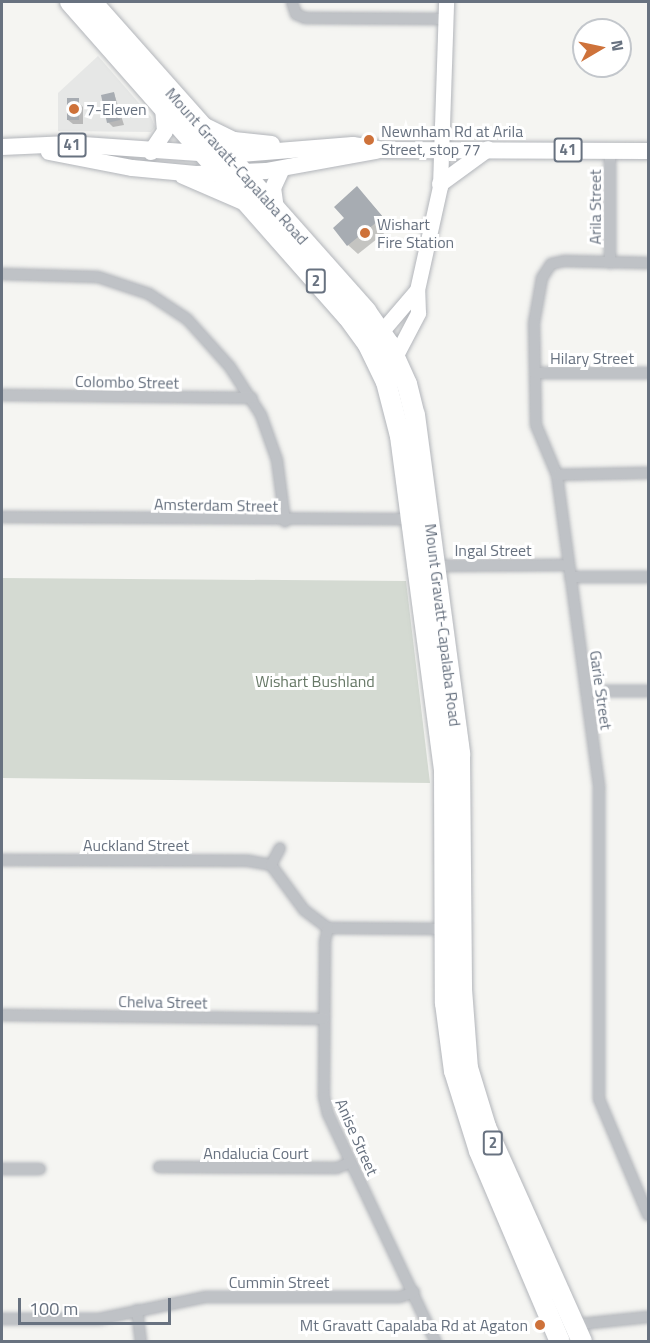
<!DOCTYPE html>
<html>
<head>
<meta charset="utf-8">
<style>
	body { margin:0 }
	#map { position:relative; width:650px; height:1343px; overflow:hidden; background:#f5f5f2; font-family:"Titillium Web",sans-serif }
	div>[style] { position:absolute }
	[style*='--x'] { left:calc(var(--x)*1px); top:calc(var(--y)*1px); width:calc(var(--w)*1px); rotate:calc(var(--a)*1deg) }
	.built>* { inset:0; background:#e6e7e6 }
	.green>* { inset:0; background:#d4dad2 }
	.shadow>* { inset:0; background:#0003 }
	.building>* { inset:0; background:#a7acb2 }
	.roads { filter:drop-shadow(0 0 2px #b2b5ba) drop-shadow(0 0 2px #b2b5ba) }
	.street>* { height:10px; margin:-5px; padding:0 5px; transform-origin:5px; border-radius:5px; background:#bfc2c6 }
	.secondary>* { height:15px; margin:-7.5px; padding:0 7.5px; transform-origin:7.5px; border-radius:7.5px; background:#fff }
	.primary>* { height:16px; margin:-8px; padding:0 8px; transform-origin:8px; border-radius:8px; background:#fff }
	.highway>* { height:20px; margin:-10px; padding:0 10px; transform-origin:10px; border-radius:10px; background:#fff }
	.dots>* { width:16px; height:16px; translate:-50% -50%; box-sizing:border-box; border:3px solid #fff; border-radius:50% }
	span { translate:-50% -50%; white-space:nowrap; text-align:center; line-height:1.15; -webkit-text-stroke:6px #fff; paint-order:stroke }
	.shield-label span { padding:2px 4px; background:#fff; border:2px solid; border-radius:4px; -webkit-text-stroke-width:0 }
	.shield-label { font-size:15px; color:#687280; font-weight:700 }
	.poi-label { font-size:16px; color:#687280 }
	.left { translate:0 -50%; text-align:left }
	.right { translate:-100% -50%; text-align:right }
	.street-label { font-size:16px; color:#687280 }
	.park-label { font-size:16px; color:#677866 }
	.frame { position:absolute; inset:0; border:3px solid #687280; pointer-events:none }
	.north { position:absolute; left:572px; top:18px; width:60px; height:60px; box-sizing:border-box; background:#fff; border:2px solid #c3c7cc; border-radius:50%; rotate:81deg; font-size:16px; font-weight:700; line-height:24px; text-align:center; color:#687280 }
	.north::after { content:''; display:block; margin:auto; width:21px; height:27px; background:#ce723a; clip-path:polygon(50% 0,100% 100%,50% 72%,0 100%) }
	.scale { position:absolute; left:18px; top:1298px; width:153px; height:27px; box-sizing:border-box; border:3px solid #687280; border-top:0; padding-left:8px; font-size:18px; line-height:21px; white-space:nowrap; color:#687280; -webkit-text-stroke:4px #fff; paint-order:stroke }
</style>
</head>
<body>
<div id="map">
	<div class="built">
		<div style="clip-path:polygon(98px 56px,151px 117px,155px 127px,151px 132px,58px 131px,58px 93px)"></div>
	</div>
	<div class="green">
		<div style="clip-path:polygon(2px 578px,406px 581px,430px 783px,2px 778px)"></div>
	</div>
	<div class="shadow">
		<div style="clip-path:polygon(114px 93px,124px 125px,113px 127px,108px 122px)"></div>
		<div style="clip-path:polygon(78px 102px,83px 107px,83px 124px,73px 124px,68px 120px)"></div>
		<div style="clip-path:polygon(357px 188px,392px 227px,358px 254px,348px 245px,346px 218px)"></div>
	</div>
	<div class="building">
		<div style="clip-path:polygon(114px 92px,120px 120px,107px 123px,101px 95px)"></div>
		<div style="clip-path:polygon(67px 98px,79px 98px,79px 120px,67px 120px)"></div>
		<div style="clip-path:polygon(357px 186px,383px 217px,347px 246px,333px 228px,344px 218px,334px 207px)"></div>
	</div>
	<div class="roads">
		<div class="street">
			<div style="--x:292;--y:2;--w:13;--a:72"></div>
			<div style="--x:296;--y:14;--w:10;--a:24"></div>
			<div style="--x:305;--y:18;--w:140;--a:0.4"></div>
			<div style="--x:610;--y:151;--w:112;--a:90"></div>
			<div style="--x:648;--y:263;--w:84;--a:-178.6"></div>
			<div style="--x:564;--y:261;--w:13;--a:167"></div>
			<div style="--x:551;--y:264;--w:17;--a:123"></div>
			<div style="--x:542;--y:278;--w:46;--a:100.1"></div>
			<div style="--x:534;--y:323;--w:102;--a:88.9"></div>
			<div style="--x:536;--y:425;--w:54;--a:67.2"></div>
			<div style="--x:557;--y:475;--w:315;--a:82.3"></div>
			<div style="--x:599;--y:787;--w:312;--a:90"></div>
			<div style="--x:599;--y:1099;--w:126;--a:67.1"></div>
			<div style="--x:2;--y:274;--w:96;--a:1.8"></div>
			<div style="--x:98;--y:277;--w:54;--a:18.4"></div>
			<div style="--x:149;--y:294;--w:45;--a:33.3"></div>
			<div style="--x:187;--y:319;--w:64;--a:48.1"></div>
			<div style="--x:230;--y:367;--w:57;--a:57.1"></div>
			<div style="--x:261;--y:415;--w:48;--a:70.4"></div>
			<div style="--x:277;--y:460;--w:62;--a:82.5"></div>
			<div style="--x:535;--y:373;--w:113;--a:0"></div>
			<div style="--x:2;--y:395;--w:250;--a:0.7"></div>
			<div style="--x:557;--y:475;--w:91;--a:-1.3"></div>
			<div style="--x:2;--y:517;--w:413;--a:0.3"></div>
			<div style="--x:431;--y:566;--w:138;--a:-0.4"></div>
			<div style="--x:570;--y:577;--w:78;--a:0"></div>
			<div style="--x:586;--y:691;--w:62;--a:0"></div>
			<div style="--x:2;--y:860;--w:247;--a:0.2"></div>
			<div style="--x:249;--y:861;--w:22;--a:10"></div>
			<div style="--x:271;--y:865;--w:56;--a:53.7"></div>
			<div style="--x:304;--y:910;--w:30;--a:37"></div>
			<div style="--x:328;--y:928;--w:121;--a:0.5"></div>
			<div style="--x:271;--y:865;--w:19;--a:-62"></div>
			<div style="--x:328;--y:928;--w:13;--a:103"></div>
			<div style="--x:325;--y:941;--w:156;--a:90.4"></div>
			<div style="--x:324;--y:1097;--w:17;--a:77"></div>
			<div style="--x:328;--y:1114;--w:252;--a:64.7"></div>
			<div style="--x:2;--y:1015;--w:322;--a:0.7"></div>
			<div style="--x:159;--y:1167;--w:178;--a:0.3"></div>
			<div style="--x:337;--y:1168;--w:15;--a:-23"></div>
			<div style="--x:2;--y:1169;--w:38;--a:0"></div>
			<div style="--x:137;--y:1310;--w:32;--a:83"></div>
			<div style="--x:2;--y:1319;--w:97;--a:0"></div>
			<div style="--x:99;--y:1319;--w:108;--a:-11.7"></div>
			<div style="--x:205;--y:1297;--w:195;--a:0"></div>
			<div style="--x:400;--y:1297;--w:15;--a:-20"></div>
			<div style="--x:572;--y:1325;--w:76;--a:-6"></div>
		</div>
		<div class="secondary">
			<div style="--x:379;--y:340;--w:8;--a:-76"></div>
			<div style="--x:381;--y:332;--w:55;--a:-49.4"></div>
			<div style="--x:395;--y:357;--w:50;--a:-62.4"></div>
			<div style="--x:418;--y:313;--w:23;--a:-92"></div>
			<div style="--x:417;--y:290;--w:107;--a:-77.5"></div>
			<div style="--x:440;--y:186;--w:184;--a:-88.1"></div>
		</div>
		<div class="primary">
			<div style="--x:203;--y:125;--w:34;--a:26"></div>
			<div style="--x:234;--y:140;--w:38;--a:6"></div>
			<div style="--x:2;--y:147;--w:67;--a:-2.6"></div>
			<div style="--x:69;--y:144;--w:159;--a:4"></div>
			<div style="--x:228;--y:155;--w:125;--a:-4.6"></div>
			<div style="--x:353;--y:145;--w:31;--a:9"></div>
			<div style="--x:384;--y:150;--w:264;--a:0.2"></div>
			<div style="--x:49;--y:152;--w:85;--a:10.9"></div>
			<div style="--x:132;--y:168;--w:64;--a:5.4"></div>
			<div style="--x:196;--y:174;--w:70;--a:-2.5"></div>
			<div style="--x:266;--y:171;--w:112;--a:-10.3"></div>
			<div style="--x:151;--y:152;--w:25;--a:-56"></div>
			<div style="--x:165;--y:131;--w:24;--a:-95"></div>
			<div style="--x:183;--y:176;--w:71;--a:23.3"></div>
			<div style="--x:440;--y:184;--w:59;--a:-36.1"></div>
			<div style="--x:276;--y:209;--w:21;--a:-98"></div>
			<div style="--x:273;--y:188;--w:21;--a:-65"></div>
		</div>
		<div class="highway">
			<div style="--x:70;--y:2;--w:420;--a:48.6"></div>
			<div style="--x:348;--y:317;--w:34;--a:54"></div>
			<div style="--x:368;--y:345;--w:41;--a:64.1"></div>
			<div style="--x:386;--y:382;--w:56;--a:75.5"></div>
			<div style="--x:400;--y:436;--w:337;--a:82.5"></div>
			<div style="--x:444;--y:770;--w:233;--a:89.8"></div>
			<div style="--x:445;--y:1003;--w:69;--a:82.5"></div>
			<div style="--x:454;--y:1071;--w:84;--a:72.6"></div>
			<div style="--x:479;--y:1151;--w:207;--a:67"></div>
			<div style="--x:92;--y:2;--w:413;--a:48.4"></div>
			<div style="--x:366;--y:311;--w:40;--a:55.1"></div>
			<div style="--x:389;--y:344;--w:44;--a:65.8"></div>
			<div style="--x:407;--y:384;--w:32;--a:76"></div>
			<div style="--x:415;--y:415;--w:342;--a:82.4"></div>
			<div style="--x:460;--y:754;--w:235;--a:89.5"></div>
			<div style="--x:462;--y:989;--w:79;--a:85.7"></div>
			<div style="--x:468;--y:1068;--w:62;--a:73"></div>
			<div style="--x:486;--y:1127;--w:235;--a:65.9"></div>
		</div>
	</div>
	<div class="dots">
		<div style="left:74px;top:109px;background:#ce723a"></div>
		<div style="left:369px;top:140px;background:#ce723a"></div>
		<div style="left:365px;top:233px;background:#ce723a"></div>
		<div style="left:540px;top:1325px;background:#ce723a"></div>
	</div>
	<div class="shield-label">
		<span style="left:72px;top:145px">41</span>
		<span style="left:568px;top:150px">41</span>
		<span style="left:316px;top:281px">2</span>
		<span style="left:493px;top:1143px">2</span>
	</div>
	<div class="poi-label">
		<span class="left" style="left:86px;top:109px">7-Eleven</span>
		<span class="left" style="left:381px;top:140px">Newnham Rd at Arila<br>Street, stop 77</span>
		<span class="left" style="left:377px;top:233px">Wishart<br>Fire Station</span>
		<span class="right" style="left:528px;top:1325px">Mt Gravatt Capalaba Rd at Agaton</span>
	</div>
	<div class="street-label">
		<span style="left:237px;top:166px;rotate:48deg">Mount Gravatt-Capalaba Road</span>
		<span style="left:595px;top:207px;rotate:-90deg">Arila Street</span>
		<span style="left:592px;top:358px">Hilary Street</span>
		<span style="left:127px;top:382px;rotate:1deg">Colombo Street</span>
		<span style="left:216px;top:505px;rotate:1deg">Amsterdam Street</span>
		<span style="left:493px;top:550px">Ingal Street</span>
		<span style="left:443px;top:625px;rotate:83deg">Mount Gravatt-Capalaba Road</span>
		<span style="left:601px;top:690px;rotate:82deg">Garie Street</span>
		<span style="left:136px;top:845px">Auckland Street</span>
		<span style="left:163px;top:1002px;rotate:1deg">Chelva Street</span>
		<span style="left:357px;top:1137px;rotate:66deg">Anise Street</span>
		<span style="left:256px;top:1153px">Andalucia Court</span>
		<span style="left:279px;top:1282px">Cummin Street</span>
	</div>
	<div class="park-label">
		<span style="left:315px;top:681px">Wishart Bushland</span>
	</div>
	<div class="frame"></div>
	<div class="north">N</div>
	<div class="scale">100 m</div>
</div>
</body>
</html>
